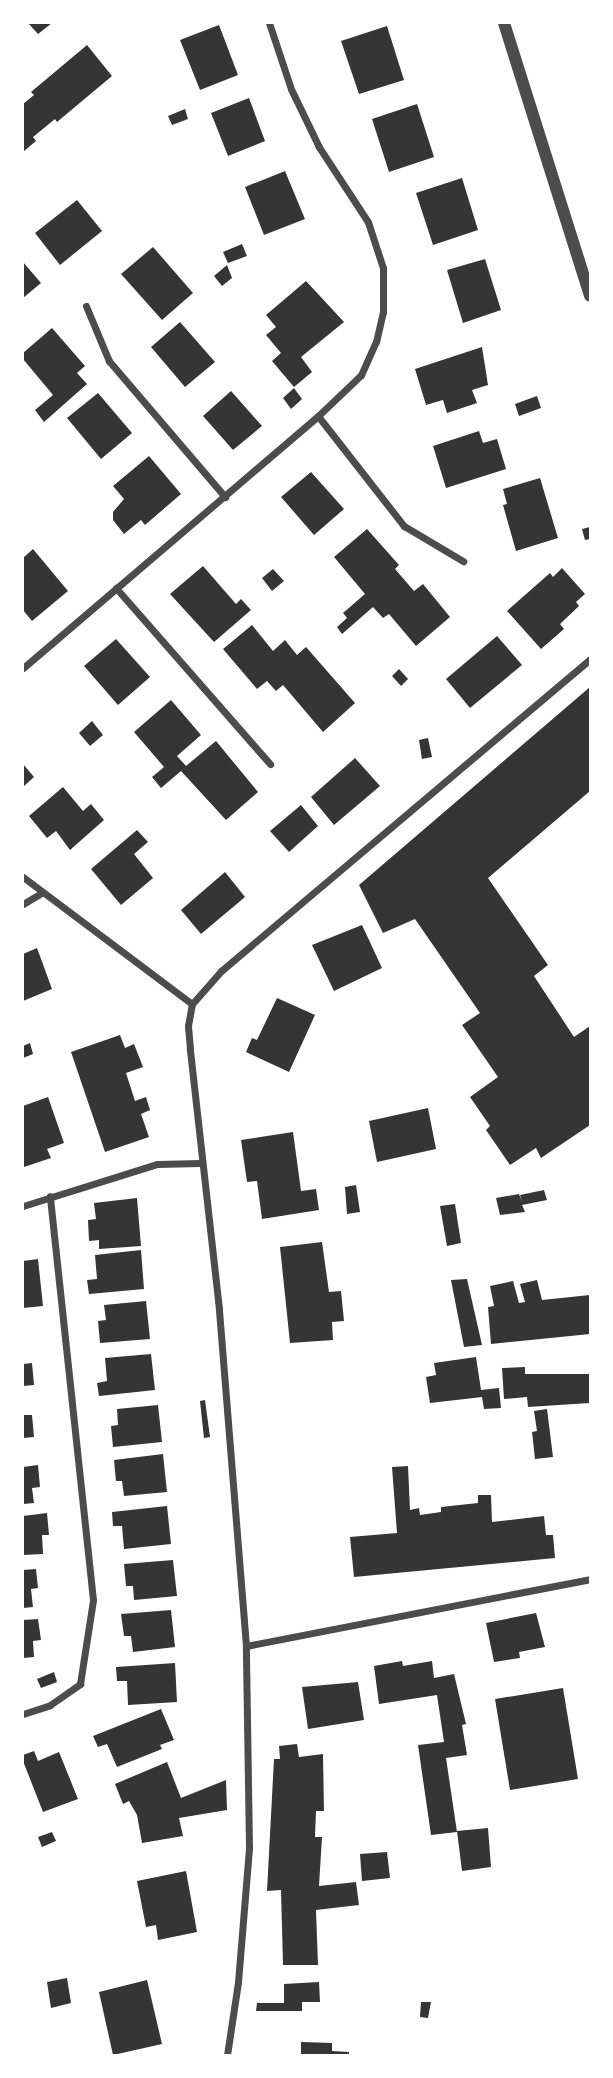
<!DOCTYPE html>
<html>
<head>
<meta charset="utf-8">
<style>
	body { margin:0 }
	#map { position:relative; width:613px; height:2078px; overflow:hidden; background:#fff; font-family:"DM Sans",sans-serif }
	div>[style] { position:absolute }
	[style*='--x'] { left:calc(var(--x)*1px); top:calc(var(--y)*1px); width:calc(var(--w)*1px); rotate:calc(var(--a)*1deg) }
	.building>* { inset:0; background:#353535 }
	.minor>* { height:7px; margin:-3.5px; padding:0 3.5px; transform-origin:3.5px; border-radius:3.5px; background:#4c4c4c }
	.tertiary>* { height:12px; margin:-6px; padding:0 6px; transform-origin:6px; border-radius:6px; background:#4c4c4c }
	span { translate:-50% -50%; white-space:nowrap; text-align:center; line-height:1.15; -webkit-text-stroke:7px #fff; paint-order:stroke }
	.frame { position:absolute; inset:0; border:24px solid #fff; pointer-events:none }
</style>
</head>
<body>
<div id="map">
	<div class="building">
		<div style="clip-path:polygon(28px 23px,52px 23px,38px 34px)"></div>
		<div style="clip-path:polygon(219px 25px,238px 75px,200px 90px,180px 40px)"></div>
		<div style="clip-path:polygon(387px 26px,404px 80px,359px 94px,341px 41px)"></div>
		<div style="clip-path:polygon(87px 45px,112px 76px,57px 122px,55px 119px,33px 137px,36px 141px,23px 152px,23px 104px,34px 95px,31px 92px)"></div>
		<div style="clip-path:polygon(249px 98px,265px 141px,228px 156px,211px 113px)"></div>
		<div style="clip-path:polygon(417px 104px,434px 157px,389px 172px,372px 119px)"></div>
		<div style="clip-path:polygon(185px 109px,188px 119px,172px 125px,168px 116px)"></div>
		<div style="clip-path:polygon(285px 171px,305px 219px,264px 235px,245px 187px)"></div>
		<div style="clip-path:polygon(462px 178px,478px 230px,433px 245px,416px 193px)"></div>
		<div style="clip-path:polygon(77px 200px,102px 231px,60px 265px,35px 233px)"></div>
		<div style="clip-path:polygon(242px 244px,247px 256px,228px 263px,223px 252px)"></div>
		<div style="clip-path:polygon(153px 247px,193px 293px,162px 320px,121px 274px)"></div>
		<div style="clip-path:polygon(485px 259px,501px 310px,463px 323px,447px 270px)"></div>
		<div style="clip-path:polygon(23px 262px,41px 283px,23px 298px)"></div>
		<div style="clip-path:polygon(227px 265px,232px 278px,222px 286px,214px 276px)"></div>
		<div style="clip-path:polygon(306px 281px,344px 322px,301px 357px,312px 372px,294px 387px,272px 361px,281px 353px,266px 335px,276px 327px,266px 315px)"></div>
		<div style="clip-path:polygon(180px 322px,215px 362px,185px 387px,151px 347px)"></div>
		<div style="clip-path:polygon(52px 328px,85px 366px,77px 373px,87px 384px,44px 422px,35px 410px,53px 395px,23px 359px,23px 353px)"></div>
		<div style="clip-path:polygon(482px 347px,488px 385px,472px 390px,477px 403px,447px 413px,443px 400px,426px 405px,415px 369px)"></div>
		<div style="clip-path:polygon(294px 388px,302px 399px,291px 409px,283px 398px)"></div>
		<div style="clip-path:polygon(231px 391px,262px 426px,233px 450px,203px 416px)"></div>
		<div style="clip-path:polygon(98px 393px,132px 433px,101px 459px,67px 418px)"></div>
		<div style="clip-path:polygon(537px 396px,541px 408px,519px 416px,515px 404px)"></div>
		<div style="clip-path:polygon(479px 431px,483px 443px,497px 439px,506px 469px,446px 488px,433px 446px)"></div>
		<div style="clip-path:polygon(149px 456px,181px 494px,145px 525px,141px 520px,124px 534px,113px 520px,113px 512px,124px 499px,113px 486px)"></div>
		<div style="clip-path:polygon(311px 472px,344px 509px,314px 535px,281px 497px)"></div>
		<div style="clip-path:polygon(540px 478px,558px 538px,516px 551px,503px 505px,507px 504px,503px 489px)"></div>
		<div style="clip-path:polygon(590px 527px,590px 539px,585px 540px,582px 529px)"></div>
		<div style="clip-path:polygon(367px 529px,399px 565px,395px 569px,414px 591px,423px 584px,450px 617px,416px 646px,389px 614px,383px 618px,373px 607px,342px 634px,337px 627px,347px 618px,343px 613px,365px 594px,334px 557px)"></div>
		<div style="clip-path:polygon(33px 549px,68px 591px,32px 621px,23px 610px,23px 558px)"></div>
		<div style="clip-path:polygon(203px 566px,236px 604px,241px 599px,251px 610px,214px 642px,170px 594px)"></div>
		<div style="clip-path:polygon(562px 568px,585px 594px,576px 602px,579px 606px,560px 624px,564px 629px,541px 649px,507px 611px,550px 573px,553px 577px)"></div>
		<div style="clip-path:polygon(273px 569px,284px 581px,272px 591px,262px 578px)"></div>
		<div style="clip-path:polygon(252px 625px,273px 651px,285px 640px,297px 655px,306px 647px,355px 703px,323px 732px,283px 685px,276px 691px,267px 681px,257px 689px,223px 649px)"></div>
		<div style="clip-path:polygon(497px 636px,522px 665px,470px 708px,446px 679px)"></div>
		<div style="clip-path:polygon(116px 639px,150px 677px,118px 705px,84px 666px)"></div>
		<div style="clip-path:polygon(399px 669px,408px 679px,401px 686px,392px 676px)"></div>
		<div style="clip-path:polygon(590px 687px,590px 791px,488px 878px,548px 965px,534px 976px,574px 1037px,590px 1026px,590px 1125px,541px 1158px,536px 1148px,510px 1165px,486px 1130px,490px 1126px,470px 1097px,498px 1077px,462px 1025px,480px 1013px,415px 919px,383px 933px,359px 885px)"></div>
		<div style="clip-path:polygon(171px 700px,201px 735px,177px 756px,186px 766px,216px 741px,258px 792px,226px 820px,181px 771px,161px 788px,152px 777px,164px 767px,134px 732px)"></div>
		<div style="clip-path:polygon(92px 721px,103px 735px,90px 746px,79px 733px)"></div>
		<div style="clip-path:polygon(428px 738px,432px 757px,422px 759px,419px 740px)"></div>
		<div style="clip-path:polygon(355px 758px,380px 786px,334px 825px,311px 797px)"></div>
		<div style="clip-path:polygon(23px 764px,34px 777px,23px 787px)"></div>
		<div style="clip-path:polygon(63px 787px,83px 811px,91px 804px,104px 820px,70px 850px,56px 831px,47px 838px,29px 816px)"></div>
		<div style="clip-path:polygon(301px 805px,318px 826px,289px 852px,270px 831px)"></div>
		<div style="clip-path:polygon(137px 830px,148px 842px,134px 854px,153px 878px,121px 905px,91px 869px)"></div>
		<div style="clip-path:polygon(225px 872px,245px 897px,201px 934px,181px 910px)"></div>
		<div style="clip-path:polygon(362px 925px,382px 968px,334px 991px,312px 945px)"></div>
		<div style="clip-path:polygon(37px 948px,52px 989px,23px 1001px,23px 954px)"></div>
		<div style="clip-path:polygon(277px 998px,315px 1015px,289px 1072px,246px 1052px,252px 1038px,257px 1040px)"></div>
		<div style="clip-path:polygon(120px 1035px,125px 1048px,134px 1044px,143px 1067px,126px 1073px,135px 1101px,146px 1097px,150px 1110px,141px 1114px,149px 1137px,105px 1152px,71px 1052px)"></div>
		<div style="clip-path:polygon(30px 1043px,33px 1054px,23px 1058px,23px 1046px)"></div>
		<div style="clip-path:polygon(48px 1097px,64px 1143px,47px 1149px,51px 1158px,24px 1167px,23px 1106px)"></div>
		<div style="clip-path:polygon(428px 1108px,436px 1149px,377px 1162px,369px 1121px)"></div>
		<div style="clip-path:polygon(293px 1132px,301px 1191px,316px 1189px,319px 1210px,262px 1219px,257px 1181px,247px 1182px,241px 1140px)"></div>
		<div style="clip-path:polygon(356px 1185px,360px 1212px,347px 1214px,345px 1187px)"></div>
		<div style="clip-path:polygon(544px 1190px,547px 1200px,522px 1205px,525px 1212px,500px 1215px,496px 1198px,519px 1194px,522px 1202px,520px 1195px)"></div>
		<div style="clip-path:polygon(137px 1198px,141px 1246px,99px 1249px,99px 1240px,89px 1241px,88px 1220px,96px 1219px,94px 1203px)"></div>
		<div style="clip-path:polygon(455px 1204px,461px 1243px,447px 1246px,440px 1206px)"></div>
		<div style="clip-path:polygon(322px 1242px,329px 1292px,341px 1291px,344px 1321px,332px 1322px,333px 1340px,290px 1343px,280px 1247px)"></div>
		<div style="clip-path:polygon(141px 1250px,144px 1289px,89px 1294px,87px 1280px,97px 1279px,95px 1255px)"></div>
		<div style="clip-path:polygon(38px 1259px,43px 1306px,23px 1308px,23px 1261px)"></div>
		<div style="clip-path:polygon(467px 1279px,482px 1345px,464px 1347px,451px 1280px)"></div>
		<div style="clip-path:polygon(537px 1280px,542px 1300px,590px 1295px,590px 1334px,491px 1344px,488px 1307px,494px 1306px,490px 1286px,513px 1281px,519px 1303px,525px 1302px,520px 1284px)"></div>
		<div style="clip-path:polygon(146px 1301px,150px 1339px,100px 1343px,98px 1321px,106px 1320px,104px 1305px)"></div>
		<div style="clip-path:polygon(151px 1354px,155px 1390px,99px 1396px,97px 1383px,107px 1381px,105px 1358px)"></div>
		<div style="clip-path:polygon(476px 1357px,481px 1390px,499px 1388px,501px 1408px,484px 1409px,482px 1397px,430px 1403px,426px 1377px,436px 1375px,434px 1363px)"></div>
		<div style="clip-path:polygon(32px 1363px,34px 1385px,23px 1386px,23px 1364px)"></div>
		<div style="clip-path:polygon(525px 1367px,525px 1374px,590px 1374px,590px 1403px,528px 1407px,527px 1397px,504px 1399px,502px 1368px)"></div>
		<div style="clip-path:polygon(205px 1400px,210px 1437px,204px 1438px,200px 1401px)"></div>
		<div style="clip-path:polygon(158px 1405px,162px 1442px,113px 1447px,111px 1426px,118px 1425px,117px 1409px)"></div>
		<div style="clip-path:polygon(547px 1409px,553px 1457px,535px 1459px,532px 1432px,537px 1431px,534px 1411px)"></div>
		<div style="clip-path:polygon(23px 1415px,32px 1415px,34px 1437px,23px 1438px)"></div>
		<div style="clip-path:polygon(163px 1454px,167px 1492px,124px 1496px,122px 1481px,116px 1481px,114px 1460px)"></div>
		<div style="clip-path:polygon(38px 1465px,40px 1487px,32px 1488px,34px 1503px,23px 1504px,23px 1467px)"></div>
		<div style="clip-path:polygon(408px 1466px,410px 1510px,419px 1508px,420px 1515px,441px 1512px,441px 1507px,478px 1503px,478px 1495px,491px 1495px,492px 1522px,544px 1516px,546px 1535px,553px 1535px,555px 1558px,354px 1577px,350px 1537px,397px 1533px,392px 1467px)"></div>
		<div style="clip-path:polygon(167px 1506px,171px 1544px,124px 1549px,122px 1526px,113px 1526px,112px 1512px)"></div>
		<div style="clip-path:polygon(47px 1513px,49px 1535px,42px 1535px,43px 1554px,23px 1555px,23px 1516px)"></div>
		<div style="clip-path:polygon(173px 1560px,177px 1596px,134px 1600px,133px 1586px,126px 1586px,124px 1564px)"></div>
		<div style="clip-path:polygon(36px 1569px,38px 1588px,31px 1589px,33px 1607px,23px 1608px,23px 1570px)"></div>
		<div style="clip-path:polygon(171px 1610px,175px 1647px,133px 1652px,131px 1636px,124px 1636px,121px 1614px)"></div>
		<div style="clip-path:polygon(536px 1613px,545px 1647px,519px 1652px,520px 1658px,494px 1662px,486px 1623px)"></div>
		<div style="clip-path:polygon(38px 1619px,41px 1640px,33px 1641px,34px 1657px,23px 1658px,23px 1620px)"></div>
		<div style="clip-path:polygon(402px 1661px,403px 1666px,432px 1661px,434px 1678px,454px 1674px,466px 1724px,462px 1725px,467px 1755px,446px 1758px,457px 1832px,431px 1835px,418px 1745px,444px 1742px,437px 1695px,379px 1704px,374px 1666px)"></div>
		<div style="clip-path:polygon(175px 1663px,177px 1702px,128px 1705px,127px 1681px,117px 1681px,116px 1667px)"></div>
		<div style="clip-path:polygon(54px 1672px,57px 1682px,41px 1688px,37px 1679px)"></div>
		<div style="clip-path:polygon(358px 1682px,364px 1720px,308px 1729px,302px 1687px)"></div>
		<div style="clip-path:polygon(563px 1688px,578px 1779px,510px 1790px,495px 1699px)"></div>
		<div style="clip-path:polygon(161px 1709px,174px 1740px,160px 1745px,162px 1749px,117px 1767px,107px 1744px,98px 1747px,93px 1736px)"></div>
		<div style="clip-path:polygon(297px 1744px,299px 1757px,323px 1754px,324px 1811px,316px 1811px,315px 1837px,322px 1837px,319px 1886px,356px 1882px,359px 1905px,316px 1910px,318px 1965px,283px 1965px,281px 1890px,267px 1891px,274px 1759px,280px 1759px,279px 1746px)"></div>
		<div style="clip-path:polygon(34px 1751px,38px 1761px,59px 1752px,78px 1799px,43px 1812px,23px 1761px,23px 1755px)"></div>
		<div style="clip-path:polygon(167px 1762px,181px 1798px,226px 1780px,227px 1810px,179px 1818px,183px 1836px,142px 1843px,137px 1815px,129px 1801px,123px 1804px,115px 1784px)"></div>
		<div style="clip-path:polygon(488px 1828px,491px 1867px,462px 1871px,457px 1831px)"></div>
		<div style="clip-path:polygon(52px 1832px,56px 1841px,42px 1847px,38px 1837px)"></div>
		<div style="clip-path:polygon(387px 1852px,390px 1878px,362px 1881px,360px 1854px)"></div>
		<div style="clip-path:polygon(186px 1871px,197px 1932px,158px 1940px,156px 1925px,146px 1927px,137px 1881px)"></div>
		<div style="clip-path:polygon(67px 1978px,71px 2003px,51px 2008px,47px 1982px)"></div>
		<div style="clip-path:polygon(147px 1980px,162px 2044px,113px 2055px,99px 1992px)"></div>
		<div style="clip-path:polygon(319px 1982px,320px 2002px,302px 2002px,302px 2011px,256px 2011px,257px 2003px,284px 2003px,284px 1984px)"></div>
		<div style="clip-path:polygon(421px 2002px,431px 2002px,428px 2018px,420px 2017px)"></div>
		<div style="clip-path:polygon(301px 2042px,332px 2043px,332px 2051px,349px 2052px,349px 2055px,301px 2055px)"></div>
	</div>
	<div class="minor">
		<div style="--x:86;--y:306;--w:60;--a:67.3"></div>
		<div style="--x:109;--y:361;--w:179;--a:49.5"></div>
		<div style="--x:318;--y:416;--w:140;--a:52"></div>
		<div style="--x:404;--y:526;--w:69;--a:30.7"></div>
		<div style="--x:116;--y:588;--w:234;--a:48.8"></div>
		<div style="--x:23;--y:668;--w:388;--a:-40.5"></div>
		<div style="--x:318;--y:416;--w:59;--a:-43.6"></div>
		<div style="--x:361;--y:375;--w:36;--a:-66"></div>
		<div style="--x:376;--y:342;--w:31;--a:-77"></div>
		<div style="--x:383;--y:312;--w:44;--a:-90"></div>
		<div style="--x:383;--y:268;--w:48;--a:-108.1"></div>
		<div style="--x:368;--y:222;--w:90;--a:-123.2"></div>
		<div style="--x:319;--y:147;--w:64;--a:-115.8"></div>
		<div style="--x:291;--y:89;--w:70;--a:-108.4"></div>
		<div style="--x:23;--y:877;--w:211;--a:36.9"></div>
		<div style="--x:23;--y:904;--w:21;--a:-31"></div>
		<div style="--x:23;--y:1206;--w:140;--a:-17.4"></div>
		<div style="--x:157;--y:1164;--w:44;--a:-1.3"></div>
		<div style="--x:246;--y:1646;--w:350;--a:-11"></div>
		<div style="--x:23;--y:1714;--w:28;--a:-18"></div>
		<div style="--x:50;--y:1705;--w:37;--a:-35"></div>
		<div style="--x:80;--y:1684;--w:85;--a:-81.2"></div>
		<div style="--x:93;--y:1600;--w:406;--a:-96.1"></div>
		<div style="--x:227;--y:2055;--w:74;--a:-81.4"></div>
		<div style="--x:238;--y:1982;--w:135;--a:-85.3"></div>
		<div style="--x:249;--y:1847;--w:201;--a:-90.9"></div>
		<div style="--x:246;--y:1646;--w:338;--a:-94.6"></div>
		<div style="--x:219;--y:1309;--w:262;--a:-96.4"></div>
		<div style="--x:190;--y:1049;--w:23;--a:-95"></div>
		<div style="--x:188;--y:1026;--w:22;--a:-80"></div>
		<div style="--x:192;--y:1004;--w:44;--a:-48.7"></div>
		<div style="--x:221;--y:971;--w:483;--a:-40.2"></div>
	</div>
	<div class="tertiary">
		<div style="--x:504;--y:23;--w:286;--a:72.5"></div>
	</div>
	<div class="frame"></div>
</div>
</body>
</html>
